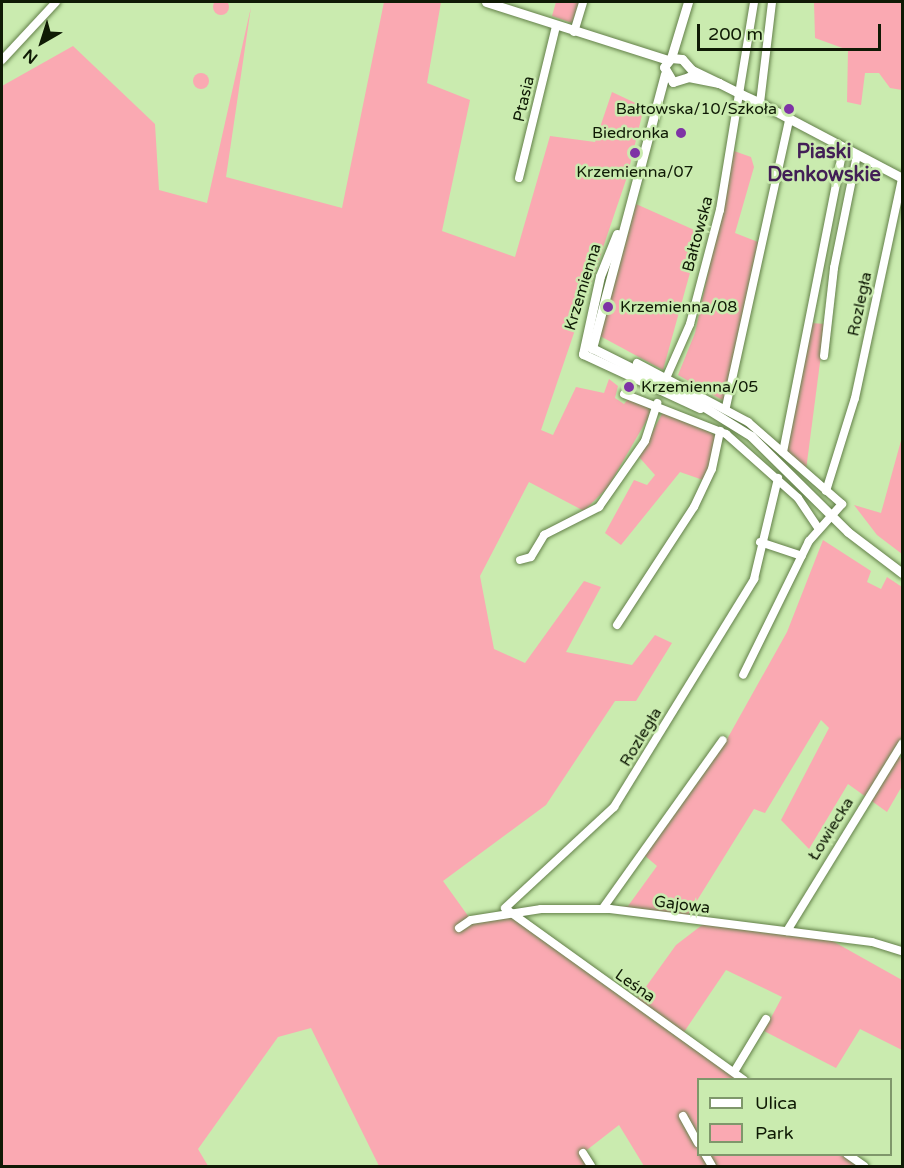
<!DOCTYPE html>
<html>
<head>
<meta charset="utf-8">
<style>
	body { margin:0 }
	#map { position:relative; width:904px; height:1168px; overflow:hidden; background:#caebaf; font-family:"Varela Round",sans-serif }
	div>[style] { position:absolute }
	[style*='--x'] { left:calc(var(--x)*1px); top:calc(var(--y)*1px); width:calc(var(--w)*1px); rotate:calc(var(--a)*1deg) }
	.green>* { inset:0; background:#faa9b2 }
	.round { border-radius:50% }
	.roads { filter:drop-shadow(0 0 2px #638049) drop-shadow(0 0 2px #638049) }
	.minor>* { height:8px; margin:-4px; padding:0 4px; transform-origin:4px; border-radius:4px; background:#fff }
	.major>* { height:9px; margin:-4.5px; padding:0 4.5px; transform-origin:4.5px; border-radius:4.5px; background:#fff }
	.dots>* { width:16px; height:16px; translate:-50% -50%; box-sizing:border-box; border:3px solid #caebaf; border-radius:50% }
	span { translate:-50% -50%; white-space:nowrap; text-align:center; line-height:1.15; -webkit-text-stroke:5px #caebaf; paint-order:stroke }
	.street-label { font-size:16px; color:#0f1a05 }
	.poi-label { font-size:16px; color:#0f1a05 }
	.right { translate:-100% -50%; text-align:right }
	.left { translate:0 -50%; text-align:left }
	.quarter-label { font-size:20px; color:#421f56; font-weight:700 }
	.frame { position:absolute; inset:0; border:3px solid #0f1a05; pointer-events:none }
	.legend { position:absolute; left:697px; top:1078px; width:195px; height:78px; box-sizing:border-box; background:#caebaf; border:2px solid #7f976b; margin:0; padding:8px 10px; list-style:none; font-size:18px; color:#0f1a05 }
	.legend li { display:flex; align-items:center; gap:12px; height:30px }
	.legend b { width:30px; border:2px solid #7f976b }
	.north { position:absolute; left:12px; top:12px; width:60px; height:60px; -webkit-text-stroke:4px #caebaf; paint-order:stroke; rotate:219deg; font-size:16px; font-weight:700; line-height:24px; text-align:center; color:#0f1a05 }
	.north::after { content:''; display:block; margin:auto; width:21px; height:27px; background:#0f1a05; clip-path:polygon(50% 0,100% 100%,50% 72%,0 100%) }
	.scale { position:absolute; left:697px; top:24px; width:184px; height:27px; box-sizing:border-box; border:3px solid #0f1a05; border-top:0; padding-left:8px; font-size:18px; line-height:21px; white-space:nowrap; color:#0f1a05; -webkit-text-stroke:4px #caebaf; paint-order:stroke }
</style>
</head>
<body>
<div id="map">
	<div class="green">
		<div class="round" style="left:213px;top:-1px;width:16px;height:16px"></div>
		<div style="clip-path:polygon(384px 2px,441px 2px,427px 83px,470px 100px,442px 231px,515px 257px,550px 136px,595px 142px,612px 92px,644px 107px,627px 177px,541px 430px,553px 435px,576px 387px,604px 393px,609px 379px,618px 386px,615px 398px,624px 404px,629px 398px,652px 404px,648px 418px,608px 487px,584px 511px,529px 482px,480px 576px,494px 649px,525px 663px,584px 581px,601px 587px,566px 652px,632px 665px,655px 635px,672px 643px,636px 701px,615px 701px,546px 805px,443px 881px,471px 920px,512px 915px,635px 1002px,676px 945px,706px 922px,603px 908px,628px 906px,657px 866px,644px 855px,726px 741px,787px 632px,823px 540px,871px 571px,867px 582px,881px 589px,887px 577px,902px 587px,902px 738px,894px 753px,902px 759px,902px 786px,887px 812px,848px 784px,809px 849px,781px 820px,829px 728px,821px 720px,765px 813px,754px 809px,688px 915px,820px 934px,902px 980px,902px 1050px,860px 1029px,836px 1068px,764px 1031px,782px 997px,726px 970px,682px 1035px,743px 1079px,698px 1080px,698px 1154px,847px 1155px,864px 1166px,644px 1166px,619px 1125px,583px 1153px,591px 1166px,379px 1166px,311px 1028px,278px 1037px,198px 1149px,208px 1166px,2px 1166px,2px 86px,73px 46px,155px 124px,159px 190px,207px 203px,251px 7px,226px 177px,342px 208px)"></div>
		<div style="clip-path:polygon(556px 2px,579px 2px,572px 23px,552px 16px)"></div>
		<div style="clip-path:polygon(814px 2px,902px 2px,902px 90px,890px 88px,879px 73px,865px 73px,861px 105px,847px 102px,848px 50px,815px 38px)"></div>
		<div class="round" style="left:193px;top:73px;width:16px;height:16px"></div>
		<div style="clip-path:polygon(734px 151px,751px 157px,754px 167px,735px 233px,758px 242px,724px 401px,678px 375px,695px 333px)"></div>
		<div style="clip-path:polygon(636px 204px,701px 233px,663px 370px,600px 336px)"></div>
		<div style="clip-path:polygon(811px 323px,825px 324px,806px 470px,786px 450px)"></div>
		<div style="clip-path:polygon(663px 412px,716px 435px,708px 472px,703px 480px,680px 472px,621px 545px,605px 533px,634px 480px,647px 485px,655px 475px,639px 457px)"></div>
		<div style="clip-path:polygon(902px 437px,902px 554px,877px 535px,854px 505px,881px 513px)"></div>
	</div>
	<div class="roads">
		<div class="minor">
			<div style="--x:574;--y:32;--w:31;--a:-73"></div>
			<div style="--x:2;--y:60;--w:79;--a:-47"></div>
			<div style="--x:760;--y:103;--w:102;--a:-83.2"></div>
			<div style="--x:519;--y:178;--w:156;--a:-76.3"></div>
			<div style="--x:824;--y:356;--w:89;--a:-83.5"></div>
			<div style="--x:834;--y:268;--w:115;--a:-78.5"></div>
			<div style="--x:637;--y:363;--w:126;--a:28"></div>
			<div style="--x:748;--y:422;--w:125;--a:41.1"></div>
			<div style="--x:842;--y:504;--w:50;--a:131.7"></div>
			<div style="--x:809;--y:541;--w:149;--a:116.2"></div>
			<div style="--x:667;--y:376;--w:57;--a:-66.1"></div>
			<div style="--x:690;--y:324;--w:118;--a:-75.3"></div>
			<div style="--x:720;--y:210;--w:211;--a:-80.7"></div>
			<div style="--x:624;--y:394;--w:110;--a:21.4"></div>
			<div style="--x:726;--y:434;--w:96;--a:41.6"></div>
			<div style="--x:798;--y:498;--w:37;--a:56"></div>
			<div style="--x:726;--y:407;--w:294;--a:-77.6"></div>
			<div style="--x:783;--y:452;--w:310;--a:-78.8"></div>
			<div style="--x:826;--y:491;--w:97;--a:-72.7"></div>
			<div style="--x:855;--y:398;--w:225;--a:-77.9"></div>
			<div style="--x:760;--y:542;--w:44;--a:18.4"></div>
			<div style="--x:520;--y:560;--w:11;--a:-15"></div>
			<div style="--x:531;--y:557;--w:26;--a:-59"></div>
			<div style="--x:544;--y:535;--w:62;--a:-27"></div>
			<div style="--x:599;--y:507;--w:80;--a:-55.1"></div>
			<div style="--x:645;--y:441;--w:40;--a:-72"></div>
			<div style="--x:617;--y:625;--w:141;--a:-56.9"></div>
			<div style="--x:694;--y:507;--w:42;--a:-64.7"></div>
			<div style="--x:712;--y:469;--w:39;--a:-78"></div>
			<div style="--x:603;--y:908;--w:206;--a:-54.5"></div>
			<div style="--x:459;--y:928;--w:14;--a:-34"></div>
			<div style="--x:471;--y:920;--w:71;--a:-8.9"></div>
			<div style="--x:541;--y:909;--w:69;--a:0"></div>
			<div style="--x:610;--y:909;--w:264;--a:7.2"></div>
			<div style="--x:872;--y:942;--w:31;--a:17"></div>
			<div style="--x:787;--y:931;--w:220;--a:-58.4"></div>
			<div style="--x:734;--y:1072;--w:62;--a:-58.9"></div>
			<div style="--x:744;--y:1080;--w:294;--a:-144.3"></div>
			<div style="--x:505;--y:908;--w:149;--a:-42.8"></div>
			<div style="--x:614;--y:807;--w:268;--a:-58.4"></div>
			<div style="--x:754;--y:579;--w:104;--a:-76.6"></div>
			<div style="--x:683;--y:1116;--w:31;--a:61"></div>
			<div style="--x:583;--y:1153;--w:15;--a:58"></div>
			<div style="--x:705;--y:1154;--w:14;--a:60"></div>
			<div style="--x:847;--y:1154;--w:21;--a:35"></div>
		</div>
		<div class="major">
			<div style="--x:486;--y:2;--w:191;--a:17.7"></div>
			<div style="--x:671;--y:58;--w:59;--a:-73.1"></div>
			<div style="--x:665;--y:74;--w:284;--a:104.9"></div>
			<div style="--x:592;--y:348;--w:98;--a:26.6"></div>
			<div style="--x:680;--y:392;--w:84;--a:31.8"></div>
			<div style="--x:751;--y:436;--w:136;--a:44.7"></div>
			<div style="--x:848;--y:532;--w:68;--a:37.2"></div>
			<div style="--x:719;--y:83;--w:31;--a:-169"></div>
			<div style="--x:689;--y:77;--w:17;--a:163"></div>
			<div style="--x:673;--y:82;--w:17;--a:-121"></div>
			<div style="--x:664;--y:67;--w:11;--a:-52"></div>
			<div style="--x:671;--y:58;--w:11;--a:5"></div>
			<div style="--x:682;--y:59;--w:15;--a:48"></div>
			<div style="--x:692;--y:70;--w:30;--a:26"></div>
			<div style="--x:719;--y:83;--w:25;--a:27"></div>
			<div style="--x:741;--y:94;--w:21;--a:25"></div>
			<div style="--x:760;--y:103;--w:161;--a:27.8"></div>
			<div style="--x:617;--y:234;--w:45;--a:112"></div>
			<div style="--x:600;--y:276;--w:80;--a:102.3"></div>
			<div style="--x:583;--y:354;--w:129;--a:24.8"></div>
		</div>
	</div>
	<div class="dots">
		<div style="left:789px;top:109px;background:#7e33a5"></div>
		<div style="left:681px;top:133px;background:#7e33a5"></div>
		<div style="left:635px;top:153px;background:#7e33a5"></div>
		<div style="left:608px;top:307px;background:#7e33a5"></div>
		<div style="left:629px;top:387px;background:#7e33a5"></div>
	</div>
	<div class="street-label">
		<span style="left:524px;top:99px;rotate:-77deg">Ptasia</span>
		<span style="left:698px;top:234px;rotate:-75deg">Bałtowska</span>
		<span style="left:583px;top:287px;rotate:-73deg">Krzemienna</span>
		<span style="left:860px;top:304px;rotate:-78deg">Rozległa</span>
		<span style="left:641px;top:737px;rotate:-59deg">Rozległa</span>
		<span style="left:831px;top:829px;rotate:-58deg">Łowiecka</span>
		<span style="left:682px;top:905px;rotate:7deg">Gajowa</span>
		<span style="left:635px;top:986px;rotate:35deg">Leśna</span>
	</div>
	<div class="poi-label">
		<span class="right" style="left:777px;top:109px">Bałtowska/10/Szkoła</span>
		<span class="right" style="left:669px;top:133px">Biedronka</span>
		<span style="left:635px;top:172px">Krzemienna/07</span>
		<span class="left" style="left:620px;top:307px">Krzemienna/08</span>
		<span class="left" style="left:641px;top:387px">Krzemienna/05</span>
	</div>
	<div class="quarter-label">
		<span style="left:824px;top:164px">Piaski<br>Denkowskie</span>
	</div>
	<div class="frame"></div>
	<ul class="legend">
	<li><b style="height:8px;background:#fff"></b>Ulica</li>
	<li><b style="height:16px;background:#faa9b2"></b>Park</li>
	</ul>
	<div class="north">N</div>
	<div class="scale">200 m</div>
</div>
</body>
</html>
